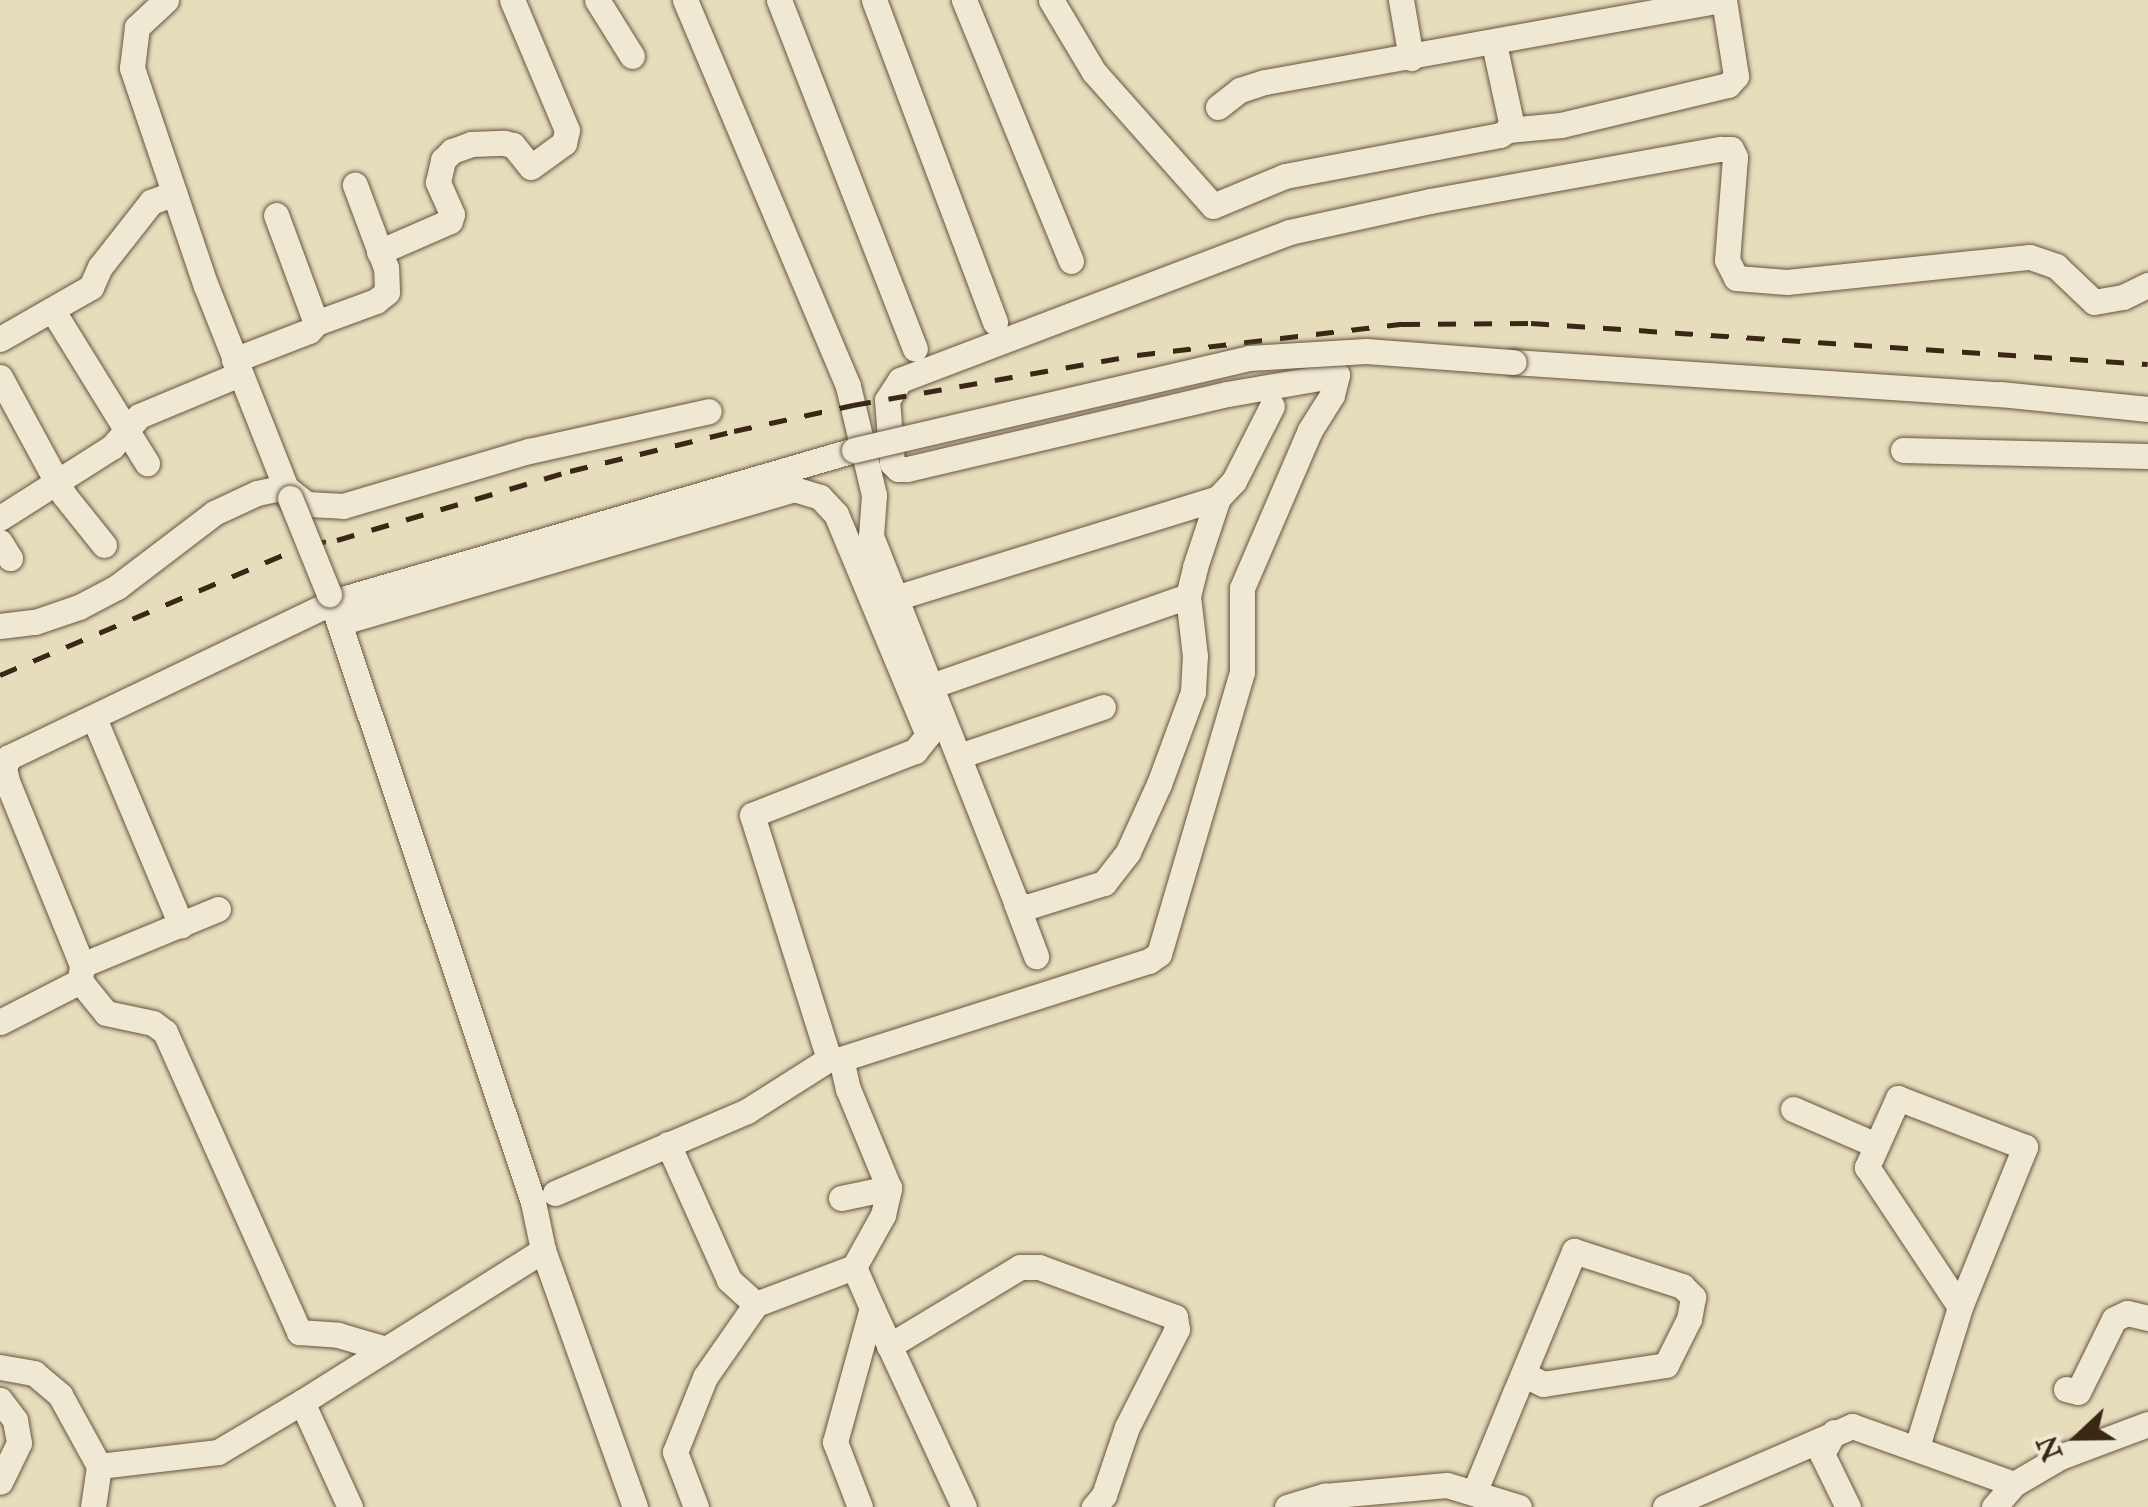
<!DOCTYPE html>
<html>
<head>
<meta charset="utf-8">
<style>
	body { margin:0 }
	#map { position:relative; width:2148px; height:1507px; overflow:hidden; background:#e6ddbd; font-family:"IM FELL Great Primer",serif }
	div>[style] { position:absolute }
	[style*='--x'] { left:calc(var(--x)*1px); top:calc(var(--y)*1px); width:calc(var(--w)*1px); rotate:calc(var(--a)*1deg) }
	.roads { filter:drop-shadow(0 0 2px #66543f) drop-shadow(0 0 2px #66543f) }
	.minor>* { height:25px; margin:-12.5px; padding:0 12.5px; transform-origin:12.5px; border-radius:12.5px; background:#efe9d4 }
	.rail>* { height:5px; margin-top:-2.5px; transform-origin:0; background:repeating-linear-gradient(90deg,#3b2715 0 18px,transparent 0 36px) }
	.bridges { filter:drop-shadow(0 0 2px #66543f) drop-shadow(0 0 2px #66543f) }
	.minor-bridge>* { height:25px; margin:-12.5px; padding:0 12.5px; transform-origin:12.5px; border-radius:12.5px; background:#efe9d4 }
	span { translate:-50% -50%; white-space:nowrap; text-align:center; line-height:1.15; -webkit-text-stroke:8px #efe9d4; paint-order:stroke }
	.north { position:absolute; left:2028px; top:1387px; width:100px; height:100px; -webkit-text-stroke:8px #efe9d4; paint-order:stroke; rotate:248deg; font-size:28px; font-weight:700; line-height:40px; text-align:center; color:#3b2715 }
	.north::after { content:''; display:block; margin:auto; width:35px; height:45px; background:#3b2715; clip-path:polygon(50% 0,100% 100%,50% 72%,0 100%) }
</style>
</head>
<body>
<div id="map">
	<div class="roads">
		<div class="minor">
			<div style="--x:166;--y:0;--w:40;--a:137"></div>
			<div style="--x:137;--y:27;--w:41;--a:97"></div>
			<div style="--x:132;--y:68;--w:230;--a:71.3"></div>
			<div style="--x:206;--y:286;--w:228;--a:68.4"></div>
			<div style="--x:597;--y:0;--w:66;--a:58"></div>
			<div style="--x:685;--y:0;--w:419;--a:67.1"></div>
			<div style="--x:848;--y:386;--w:112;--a:76.6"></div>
			<div style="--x:874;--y:495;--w:41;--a:94.2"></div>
			<div style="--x:871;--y:536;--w:395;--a:68.4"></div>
			<div style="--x:1016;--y:903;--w:12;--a:20"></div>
			<div style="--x:1027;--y:907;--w:81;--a:-17.3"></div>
			<div style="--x:1104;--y:883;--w:39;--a:-52"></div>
			<div style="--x:1128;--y:852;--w:75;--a:-65.5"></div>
			<div style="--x:1159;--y:784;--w:98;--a:-69.7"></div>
			<div style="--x:1193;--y:692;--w:36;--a:-87"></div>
			<div style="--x:1195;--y:656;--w:60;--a:-96.7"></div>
			<div style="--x:1188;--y:596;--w:30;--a:-76"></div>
			<div style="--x:1195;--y:567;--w:73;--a:-71.6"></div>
			<div style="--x:1218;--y:498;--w:23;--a:-47"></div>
			<div style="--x:1234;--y:481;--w:84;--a:-63.1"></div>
			<div style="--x:779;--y:0;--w:374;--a:68.7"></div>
			<div style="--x:874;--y:0;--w:344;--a:69.4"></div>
			<div style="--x:964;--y:0;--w:282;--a:67.7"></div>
			<div style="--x:1051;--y:0;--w:84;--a:59.2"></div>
			<div style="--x:1094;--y:72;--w:179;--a:48.4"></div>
			<div style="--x:1213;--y:206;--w:78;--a:-22.6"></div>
			<div style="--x:1285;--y:176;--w:219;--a:-10.8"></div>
			<div style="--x:1500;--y:135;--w:9;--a:-32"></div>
			<div style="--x:1508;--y:130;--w:53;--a:-5.4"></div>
			<div style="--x:1561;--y:125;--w:172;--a:-13.5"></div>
			<div style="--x:1728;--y:85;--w:12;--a:-48"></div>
			<div style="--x:1736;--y:76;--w:77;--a:-99"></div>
			<div style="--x:1401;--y:0;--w:59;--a:80.2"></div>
			<div style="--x:1494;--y:44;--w:80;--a:77.7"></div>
			<div style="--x:1511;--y:122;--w:9;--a:111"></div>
			<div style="--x:1218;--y:107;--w:28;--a:-38"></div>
			<div style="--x:1240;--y:90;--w:26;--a:-18"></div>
			<div style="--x:1265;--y:82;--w:464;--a:-10.2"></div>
			<div style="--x:379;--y:252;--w:77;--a:-23.6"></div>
			<div style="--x:450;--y:221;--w:7;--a:-74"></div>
			<div style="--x:452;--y:214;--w:35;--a:-114"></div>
			<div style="--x:438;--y:182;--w:23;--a:-77"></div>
			<div style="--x:443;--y:160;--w:13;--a:-45"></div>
			<div style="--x:452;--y:151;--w:20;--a:-20"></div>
			<div style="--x:471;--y:144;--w:33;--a:-2"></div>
			<div style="--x:504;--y:143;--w:9;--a:13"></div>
			<div style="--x:513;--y:145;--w:28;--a:51"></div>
			<div style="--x:531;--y:167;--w:41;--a:-36"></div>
			<div style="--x:564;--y:143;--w:13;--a:-77"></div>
			<div style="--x:567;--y:130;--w:141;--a:-112.9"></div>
			<div style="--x:53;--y:311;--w:179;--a:58.3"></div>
			<div style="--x:316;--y:323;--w:64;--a:-20.1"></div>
			<div style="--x:376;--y:301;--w:14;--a:-39"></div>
			<div style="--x:387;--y:292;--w:24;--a:-92"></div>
			<div style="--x:386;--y:268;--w:89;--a:-110.5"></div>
			<div style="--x:0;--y:339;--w:105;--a:-29.7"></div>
			<div style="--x:91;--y:287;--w:22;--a:-66"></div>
			<div style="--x:100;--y:267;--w:83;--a:-51.9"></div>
			<div style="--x:151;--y:202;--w:25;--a:-21"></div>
			<div style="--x:234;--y:360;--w:80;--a:-21.1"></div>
			<div style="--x:309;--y:331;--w:11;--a:-49"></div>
			<div style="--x:316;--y:323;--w:115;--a:-110.3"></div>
			<div style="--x:1514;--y:362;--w:487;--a:3.8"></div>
			<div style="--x:2000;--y:394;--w:149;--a:5.8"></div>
			<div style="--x:0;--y:377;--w:134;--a:61.5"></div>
			<div style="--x:64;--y:495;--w:64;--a:51.3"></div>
			<div style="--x:1903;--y:450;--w:245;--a:1.4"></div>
			<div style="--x:0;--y:518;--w:133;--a:-32.4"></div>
			<div style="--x:112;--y:447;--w:41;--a:-48.9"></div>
			<div style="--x:139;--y:416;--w:109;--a:-22.6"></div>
			<div style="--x:0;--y:542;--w:19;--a:58"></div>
			<div style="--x:895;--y:598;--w:338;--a:-17.2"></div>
			<div style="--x:334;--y:608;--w:626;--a:71.48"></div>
			<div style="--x:533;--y:1202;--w:49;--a:78.2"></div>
			<div style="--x:543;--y:1250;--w:273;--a:70.3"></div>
			<div style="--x:339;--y:623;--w:474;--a:-16.4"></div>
			<div style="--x:794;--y:489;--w:27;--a:17"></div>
			<div style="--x:820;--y:497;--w:23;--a:47"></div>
			<div style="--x:836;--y:514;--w:239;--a:67.4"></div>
			<div style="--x:928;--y:735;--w:21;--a:129"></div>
			<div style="--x:915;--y:751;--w:175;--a:158.6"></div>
			<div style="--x:752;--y:815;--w:256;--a:72.5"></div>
			<div style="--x:0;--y:626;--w:35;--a:-7"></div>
			<div style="--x:35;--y:622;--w:46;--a:-18.8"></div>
			<div style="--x:79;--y:607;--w:43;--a:-27.8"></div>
			<div style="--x:117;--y:587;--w:122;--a:-37.3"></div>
			<div style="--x:214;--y:513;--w:47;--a:-24.9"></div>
			<div style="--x:257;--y:493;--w:29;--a:-12"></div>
			<div style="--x:285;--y:487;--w:28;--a:38"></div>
			<div style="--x:307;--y:504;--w:36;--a:3"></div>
			<div style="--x:343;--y:506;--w:194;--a:-16.5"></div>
			<div style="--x:529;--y:451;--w:184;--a:-12.5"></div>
			<div style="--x:931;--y:686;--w:272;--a:-19.3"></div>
			<div style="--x:94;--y:718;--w:225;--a:67.2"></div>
			<div style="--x:959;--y:756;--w:152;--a:-18.8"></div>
			<div style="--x:1016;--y:903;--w:57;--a:69.3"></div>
			<div style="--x:82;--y:965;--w:147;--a:-22.4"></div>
			<div style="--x:80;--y:981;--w:41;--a:50.9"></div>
			<div style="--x:106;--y:1013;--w:48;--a:12"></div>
			<div style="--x:153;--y:1023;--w:15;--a:37"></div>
			<div style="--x:165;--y:1032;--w:329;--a:65.9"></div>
			<div style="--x:299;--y:1332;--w:39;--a:4"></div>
			<div style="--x:338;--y:1335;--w:50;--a:16.3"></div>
			<div style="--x:0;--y:1022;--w:90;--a:-27.1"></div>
			<div style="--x:80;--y:981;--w:16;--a:-83"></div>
			<div style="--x:82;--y:965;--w:199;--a:-112.2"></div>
			<div style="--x:7;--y:781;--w:13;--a:-103"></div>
			<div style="--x:4;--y:768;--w:12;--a:-66"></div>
			<div style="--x:9;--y:757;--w:358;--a:-25.6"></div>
			<div style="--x:332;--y:602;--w:544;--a:-16.23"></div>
			<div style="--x:841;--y:1059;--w:323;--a:-17.7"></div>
			<div style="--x:1149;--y:961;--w:12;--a:-35"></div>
			<div style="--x:1159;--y:954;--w:294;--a:-73.6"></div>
			<div style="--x:1242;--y:672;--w:84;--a:-90"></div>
			<div style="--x:1242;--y:588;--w:172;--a:-66.7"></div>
			<div style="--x:1310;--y:430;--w:41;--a:-57.8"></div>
			<div style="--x:1332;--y:395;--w:21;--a:-76"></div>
			<div style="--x:1337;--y:375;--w:112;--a:170.2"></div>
			<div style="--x:1227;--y:394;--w:329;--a:166.8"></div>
			<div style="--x:907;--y:469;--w:9;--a:180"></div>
			<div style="--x:898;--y:469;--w:8;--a:-135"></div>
			<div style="--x:892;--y:463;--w:63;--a:-94.5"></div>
			<div style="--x:887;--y:400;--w:24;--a:-57"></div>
			<div style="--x:900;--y:380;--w:416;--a:-20.8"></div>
			<div style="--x:1289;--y:232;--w:144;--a:-12.4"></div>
			<div style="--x:1430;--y:201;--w:295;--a:-10.2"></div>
			<div style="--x:1720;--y:149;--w:11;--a:0"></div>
			<div style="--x:1731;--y:149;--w:9;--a:63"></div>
			<div style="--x:1735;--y:157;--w:103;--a:94.4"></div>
			<div style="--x:1727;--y:260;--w:20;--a:63"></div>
			<div style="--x:1736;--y:278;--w:51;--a:4.5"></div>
			<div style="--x:1787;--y:282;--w:244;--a:-5.9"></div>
			<div style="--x:2030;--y:257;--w:28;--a:19"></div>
			<div style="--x:2056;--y:266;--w:52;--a:43.5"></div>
			<div style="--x:2094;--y:302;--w:29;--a:-10"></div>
			<div style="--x:2123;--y:297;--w:28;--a:-26"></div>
			<div style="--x:1793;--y:1109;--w:90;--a:23.4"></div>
			<div style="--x:668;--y:1144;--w:149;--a:65.8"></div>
			<div style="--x:729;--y:1280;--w:36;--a:42"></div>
			<div style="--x:555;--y:1193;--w:209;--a:-23.1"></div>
			<div style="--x:747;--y:1111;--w:97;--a:-32.4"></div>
			<div style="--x:829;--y:1059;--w:12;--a:0"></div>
			<div style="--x:841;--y:1059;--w:31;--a:77"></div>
			<div style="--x:848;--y:1089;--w:107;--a:67.5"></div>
			<div style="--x:889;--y:1188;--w:49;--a:168.2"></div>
			<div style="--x:854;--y:1267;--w:60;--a:-60.9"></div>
			<div style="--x:883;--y:1215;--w:28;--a:-77"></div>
			<div style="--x:889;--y:1346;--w:153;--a:-31.1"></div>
			<div style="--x:1020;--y:1267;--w:19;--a:0"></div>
			<div style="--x:1039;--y:1267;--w:145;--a:20.2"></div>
			<div style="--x:1175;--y:1317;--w:12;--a:81"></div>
			<div style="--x:1177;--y:1329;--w:110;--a:117"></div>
			<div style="--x:1127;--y:1427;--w:72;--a:108.7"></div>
			<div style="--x:1104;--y:1495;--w:16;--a:130"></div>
			<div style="--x:0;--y:1367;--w:35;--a:10"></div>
			<div style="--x:34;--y:1373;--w:34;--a:40"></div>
			<div style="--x:60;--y:1395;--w:81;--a:61.2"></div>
			<div style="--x:99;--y:1466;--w:41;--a:98.3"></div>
			<div style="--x:2066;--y:1389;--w:12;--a:14"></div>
			<div style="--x:2078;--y:1392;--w:81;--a:-63.7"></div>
			<div style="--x:2114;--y:1319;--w:14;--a:-25"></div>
			<div style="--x:2127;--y:1313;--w:22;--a:13"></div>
			<div style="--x:0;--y:1400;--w:25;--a:53"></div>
			<div style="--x:15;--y:1420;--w:23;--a:80"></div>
			<div style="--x:19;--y:1443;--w:43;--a:116"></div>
			<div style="--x:1834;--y:1432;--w:25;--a:119"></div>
			<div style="--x:1822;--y:1454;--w:59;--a:63.9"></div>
			<div style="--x:1917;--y:1447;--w:146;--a:-72.9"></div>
			<div style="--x:1960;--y:1307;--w:173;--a:-67.9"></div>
			<div style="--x:2025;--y:1147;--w:136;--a:-158.9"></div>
			<div style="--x:1898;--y:1098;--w:76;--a:114.2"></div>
			<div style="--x:1867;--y:1167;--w:168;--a:56.4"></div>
			<div style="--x:99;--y:1466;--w:120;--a:-6.7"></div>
			<div style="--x:218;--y:1452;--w:98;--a:-30.8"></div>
			<div style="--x:1474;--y:1493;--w:108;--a:-67.7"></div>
			<div style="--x:1515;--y:1393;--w:154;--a:-67.4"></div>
			<div style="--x:1574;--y:1251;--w:114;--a:18"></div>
			<div style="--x:1682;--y:1286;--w:16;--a:45"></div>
			<div style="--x:1693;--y:1297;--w:22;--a:100"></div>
			<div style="--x:1689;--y:1319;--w:51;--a:116.6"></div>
			<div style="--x:1666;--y:1365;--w:124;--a:171.2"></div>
			<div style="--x:1543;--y:1384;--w:22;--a:-153"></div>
			<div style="--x:350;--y:1507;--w:115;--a:-114.6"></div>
			<div style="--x:302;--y:1402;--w:285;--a:-32.2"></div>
			<div style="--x:696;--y:1507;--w:59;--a:-110.9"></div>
			<div style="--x:675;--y:1452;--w:81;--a:-68.2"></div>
			<div style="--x:705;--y:1377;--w:89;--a:-55.1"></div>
			<div style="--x:756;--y:1304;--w:105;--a:-20.7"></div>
			<div style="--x:854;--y:1267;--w:45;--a:66.3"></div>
			<div style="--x:860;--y:1507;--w:70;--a:-111"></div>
			<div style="--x:835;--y:1442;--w:139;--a:-74.6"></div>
			<div style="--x:872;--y:1308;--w:219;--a:65.2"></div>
			<div style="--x:1287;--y:1507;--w:39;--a:-17"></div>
			<div style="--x:1324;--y:1496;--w:123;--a:-5.1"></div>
			<div style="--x:1447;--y:1485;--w:75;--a:17"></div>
			<div style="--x:1665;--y:1507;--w:204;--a:-23.4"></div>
			<div style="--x:1852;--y:1426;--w:172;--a:19.7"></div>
			<div style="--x:1994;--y:1507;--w:30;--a:-49"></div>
			<div style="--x:2014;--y:1484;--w:53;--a:-30.4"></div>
			<div style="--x:2060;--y:1457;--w:94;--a:-20.6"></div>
		</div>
	</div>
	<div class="rail">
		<div style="--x:0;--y:675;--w:335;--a:-23"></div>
		<div style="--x:308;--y:544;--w:29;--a:-8"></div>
		<div style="--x:337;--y:540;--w:243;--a:-16.5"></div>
		<div style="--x:570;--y:471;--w:169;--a:-13.7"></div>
		<div style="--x:734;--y:431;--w:122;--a:-12.3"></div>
		<div style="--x:853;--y:405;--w:288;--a:-10"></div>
		<div style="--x:1137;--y:355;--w:267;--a:-6.7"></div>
		<div style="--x:1402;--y:324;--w:129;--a:-0.4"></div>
		<div style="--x:1531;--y:323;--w:618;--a:3.8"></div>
	</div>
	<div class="bridges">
		<div class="minor-bridge">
			<div style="--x:854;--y:450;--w:406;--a:-13.1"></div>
			<div style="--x:1249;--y:358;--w:117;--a:-3.4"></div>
			<div style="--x:1366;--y:351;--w:148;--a:4.3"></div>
			<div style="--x:290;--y:498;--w:104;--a:67.9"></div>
		</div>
	</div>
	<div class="north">N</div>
</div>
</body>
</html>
